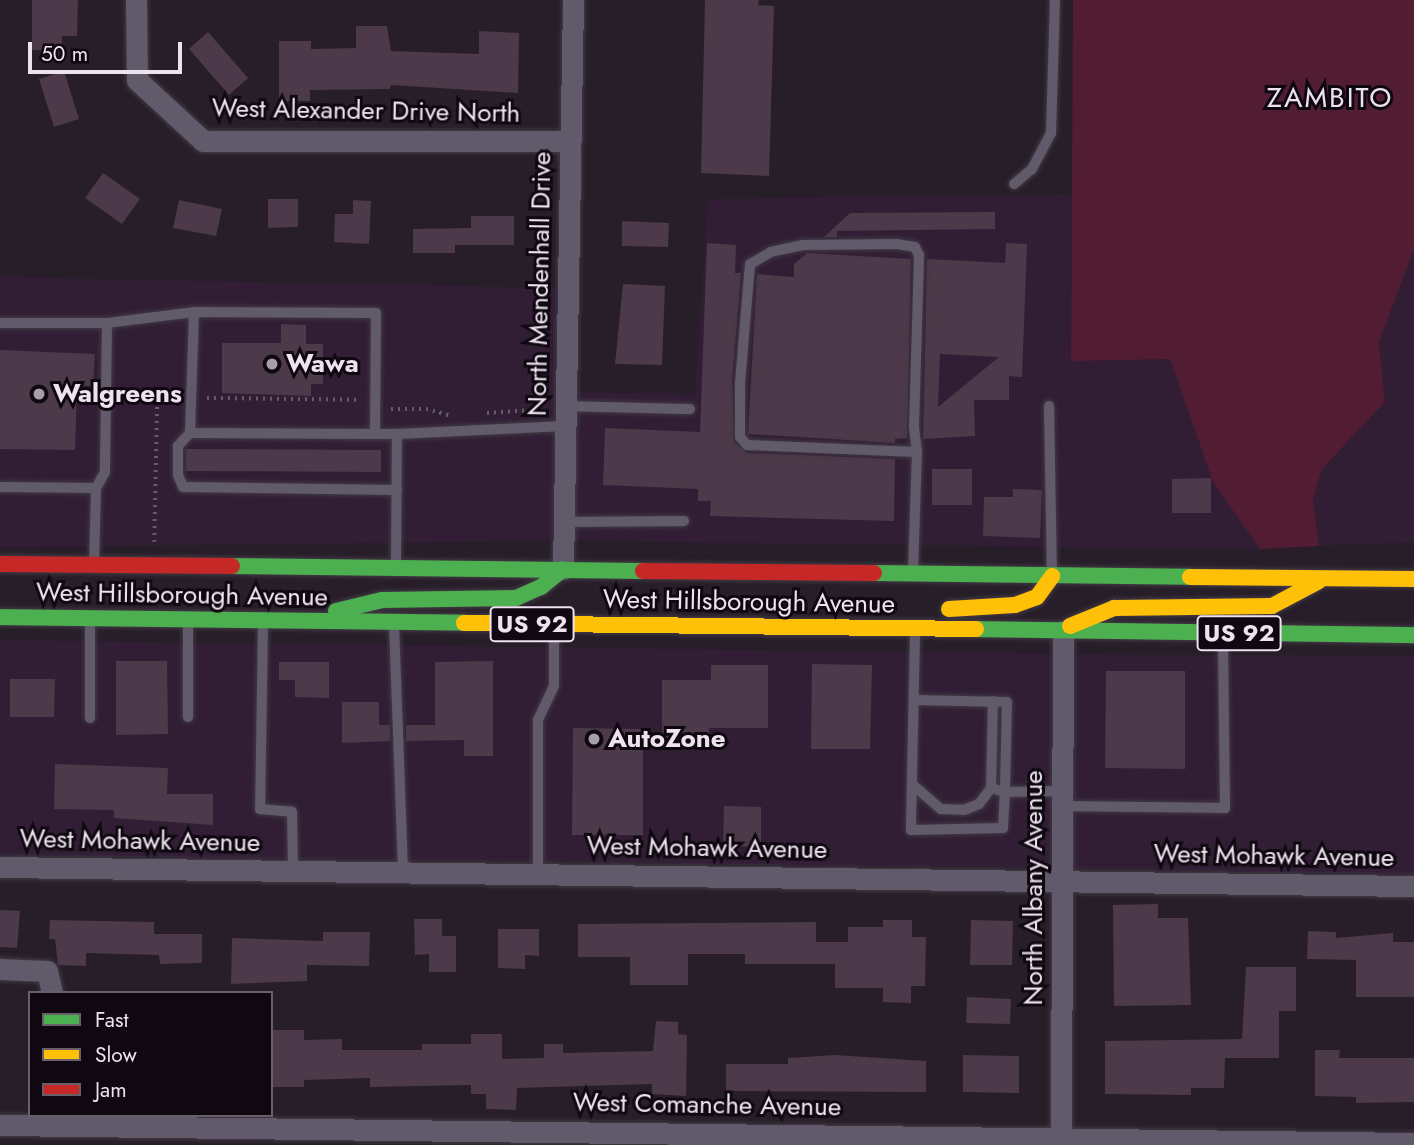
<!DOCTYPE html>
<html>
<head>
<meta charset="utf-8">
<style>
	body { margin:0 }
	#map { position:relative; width:1414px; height:1145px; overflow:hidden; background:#271e29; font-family:Jost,sans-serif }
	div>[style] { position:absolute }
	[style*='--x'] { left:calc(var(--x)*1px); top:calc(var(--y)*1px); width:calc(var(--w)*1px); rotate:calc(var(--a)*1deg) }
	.built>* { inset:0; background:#311e35 }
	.green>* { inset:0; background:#521d33 }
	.building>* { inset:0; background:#4c3949 }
	.path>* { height:3.5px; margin-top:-1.75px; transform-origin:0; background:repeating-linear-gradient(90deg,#635c69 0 2px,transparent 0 7px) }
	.roads { filter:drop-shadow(0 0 2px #423a44) drop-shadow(0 0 2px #423a44) }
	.lane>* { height:10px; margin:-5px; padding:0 5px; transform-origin:5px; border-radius:5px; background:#615a6a }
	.street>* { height:21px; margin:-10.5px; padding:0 10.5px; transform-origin:10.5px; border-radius:10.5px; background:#615a6a }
	.fast>* { height:16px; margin:-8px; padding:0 8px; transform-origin:8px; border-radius:8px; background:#4caf50 }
	.slow>* { height:16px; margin:-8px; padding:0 8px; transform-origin:8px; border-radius:8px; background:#ffc107 }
	.jam>* { height:16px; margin:-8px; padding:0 8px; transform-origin:8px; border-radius:8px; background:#c62828 }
	.dots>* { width:19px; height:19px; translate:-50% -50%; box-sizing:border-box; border:4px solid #0f0810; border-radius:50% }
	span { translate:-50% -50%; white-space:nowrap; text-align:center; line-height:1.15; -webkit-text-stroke:6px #0f0810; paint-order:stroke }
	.shield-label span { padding:2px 5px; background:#0f0810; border:2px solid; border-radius:5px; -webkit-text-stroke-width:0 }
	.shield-label { font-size:24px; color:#eee2f0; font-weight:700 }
	.street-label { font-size:26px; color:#eee2f0 }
	.poi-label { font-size:26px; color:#eee2f0; font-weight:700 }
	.left { translate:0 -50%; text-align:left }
	.neighbourhood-label { font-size:28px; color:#eee2f0; letter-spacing:2px }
	.legend { position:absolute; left:28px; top:991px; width:245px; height:126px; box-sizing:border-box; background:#0f0810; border:2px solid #685f6a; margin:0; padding:9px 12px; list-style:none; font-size:21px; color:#eee2f0 }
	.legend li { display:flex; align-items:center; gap:14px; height:35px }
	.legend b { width:35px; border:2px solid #685f6a }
	.scale { position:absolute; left:28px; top:42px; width:154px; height:32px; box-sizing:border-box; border:4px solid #eee2f0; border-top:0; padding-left:9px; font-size:21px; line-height:24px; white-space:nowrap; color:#eee2f0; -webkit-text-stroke:5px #0f0810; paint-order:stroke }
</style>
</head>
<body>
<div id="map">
	<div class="built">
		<div style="clip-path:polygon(1071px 194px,1071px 360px,1170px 359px,1213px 482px,1260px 549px,574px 541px,577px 392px,695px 394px,708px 199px)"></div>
		<div style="clip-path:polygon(1414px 249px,1414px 542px,1319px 546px,1313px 499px,1322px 469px,1385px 403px,1379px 342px)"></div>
		<div style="clip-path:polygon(0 277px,557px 288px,553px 541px,0 547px)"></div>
		<div style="clip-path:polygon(0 640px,1052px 654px,1051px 868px,0 855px)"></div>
		<div style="clip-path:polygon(1074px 654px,1414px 656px,1414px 874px,1072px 869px)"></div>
	</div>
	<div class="green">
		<div style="clip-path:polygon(1073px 0,1414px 0,1414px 249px,1379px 342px,1385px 402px,1322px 469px,1313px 499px,1319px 546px,1260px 549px,1213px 482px,1170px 359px,1071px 361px)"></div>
	</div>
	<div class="building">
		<div style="clip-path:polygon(32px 0,78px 0,77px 36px,62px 36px,62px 51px,32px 50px)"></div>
		<div style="clip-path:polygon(705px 0,759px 0,758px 5px,774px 6px,769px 176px,701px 173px)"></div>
		<div style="clip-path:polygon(356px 26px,387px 26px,391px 51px,479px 54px,479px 31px,519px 33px,518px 93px,391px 85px,390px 89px,310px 90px,310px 101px,279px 101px,279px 41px,311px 41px,311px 49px,356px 48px)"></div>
		<div style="clip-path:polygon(208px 32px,248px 78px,229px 95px,189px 49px)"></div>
		<div style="clip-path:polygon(64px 71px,79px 119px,54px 127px,39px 79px)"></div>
		<div style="clip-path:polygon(103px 173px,140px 199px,122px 224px,85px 198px)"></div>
		<div style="clip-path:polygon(268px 199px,298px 199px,298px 227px,268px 228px)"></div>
		<div style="clip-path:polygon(179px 200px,222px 209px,216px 236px,173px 228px)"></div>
		<div style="clip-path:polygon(353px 200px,371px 201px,369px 244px,334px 242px,335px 214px,353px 214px)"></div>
		<div style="clip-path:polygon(995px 212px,995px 229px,837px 231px,837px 237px,824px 237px,850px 213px)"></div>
		<div style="clip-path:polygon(471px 216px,514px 216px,514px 245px,455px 245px,455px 253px,413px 253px,413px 229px,471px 228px)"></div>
		<div style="clip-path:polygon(622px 221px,669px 223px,668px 247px,622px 246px)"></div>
		<div style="clip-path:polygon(707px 243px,736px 245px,735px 273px,741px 273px,732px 381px,734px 442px,747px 453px,895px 459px,894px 521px,710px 516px,711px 501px,698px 501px,698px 489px,603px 485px,605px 428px,700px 432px)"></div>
		<div style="clip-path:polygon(evenodd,1006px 243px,1027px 244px,1022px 377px,1009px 376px,1009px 400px,974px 400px,975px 436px,923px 439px,927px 259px,1005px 263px,1006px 243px,940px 354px,999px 357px,938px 407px,940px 354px)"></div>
		<div style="clip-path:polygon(807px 253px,911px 259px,907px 438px,895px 439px,895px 443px,748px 434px,757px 274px,794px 277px,794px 264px)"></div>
		<div style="clip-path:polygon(623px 284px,665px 286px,662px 365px,615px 364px)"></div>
		<div style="clip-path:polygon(281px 324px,306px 325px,306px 344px,323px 344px,323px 384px,311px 384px,311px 396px,222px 393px,222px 343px,281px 343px)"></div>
		<div style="clip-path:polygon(0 350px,95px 354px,93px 386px,77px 385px,75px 450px,0 449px)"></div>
		<div style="clip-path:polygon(186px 449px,381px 450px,381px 472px,186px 471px)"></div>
		<div style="clip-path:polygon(932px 469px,972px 469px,972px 505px,932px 505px)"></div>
		<div style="clip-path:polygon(1211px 478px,1211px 513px,1172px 513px,1172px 479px)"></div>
		<div style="clip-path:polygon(1013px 489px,1042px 490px,1040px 538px,983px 536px,984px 497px,1013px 497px)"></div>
		<div style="clip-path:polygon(116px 661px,167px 661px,168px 734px,116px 735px)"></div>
		<div style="clip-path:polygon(493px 661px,493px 756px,464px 756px,464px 740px,406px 741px,406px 725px,435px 725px,435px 662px)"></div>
		<div style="clip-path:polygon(279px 662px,329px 662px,329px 698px,295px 697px,295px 680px,279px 680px)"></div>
		<div style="clip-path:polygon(812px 664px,872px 665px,870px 749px,811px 749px)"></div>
		<div style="clip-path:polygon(711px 665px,768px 665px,768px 728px,709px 728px,709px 739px,662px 739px,662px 680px,711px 680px)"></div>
		<div style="clip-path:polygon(1106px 671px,1185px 671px,1185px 769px,1105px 768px)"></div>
		<div style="clip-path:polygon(10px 679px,55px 679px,54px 717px,10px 717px)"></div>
		<div style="clip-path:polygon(342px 702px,379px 702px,379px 725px,390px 725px,390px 741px,342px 743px)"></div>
		<div style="clip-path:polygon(573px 728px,643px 729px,643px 835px,572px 835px)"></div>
		<div style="clip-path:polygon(55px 764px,168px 768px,167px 794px,213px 794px,213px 825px,114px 818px,114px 810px,54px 809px)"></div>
		<div style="clip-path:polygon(724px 806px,761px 807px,761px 847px,723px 846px)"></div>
		<div style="clip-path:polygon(1158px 904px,1158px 918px,1188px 918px,1191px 1005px,1114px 1006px,1113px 905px)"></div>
		<div style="clip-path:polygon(0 910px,20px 911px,17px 948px,0 947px)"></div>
		<div style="clip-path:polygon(414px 919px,442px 919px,442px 936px,456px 936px,456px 972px,429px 972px,429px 954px,415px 955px)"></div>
		<div style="clip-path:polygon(50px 920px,154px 922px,154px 934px,202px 934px,202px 963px,160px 964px,159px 955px,86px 953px,86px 966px,58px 965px,55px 939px,49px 939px)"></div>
		<div style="clip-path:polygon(883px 920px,912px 920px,912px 937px,926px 937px,925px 986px,911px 986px,911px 1003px,883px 1002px,883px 988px,835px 988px,835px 964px,745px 964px,745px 954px,688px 954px,688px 985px,630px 985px,630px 957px,578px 957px,578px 924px,816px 922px,816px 942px,848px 942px,848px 927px,883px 927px)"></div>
		<div style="clip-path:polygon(971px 920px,1013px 921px,1012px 965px,970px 965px)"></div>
		<div style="clip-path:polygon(498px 929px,539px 929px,539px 956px,525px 955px,525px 969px,498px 968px)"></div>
		<div style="clip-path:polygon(1308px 931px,1336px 932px,1336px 938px,1393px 933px,1393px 942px,1414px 942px,1414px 997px,1356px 997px,1356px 960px,1307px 959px)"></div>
		<div style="clip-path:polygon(323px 932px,370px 932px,369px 966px,307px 965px,307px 981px,231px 984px,232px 938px,323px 941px)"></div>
		<div style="clip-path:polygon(1246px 967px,1296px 967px,1296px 1011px,1279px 1011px,1279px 1058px,1225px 1058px,1224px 1088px,1191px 1088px,1191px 1095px,1105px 1094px,1105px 1041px,1242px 1039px)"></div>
		<div style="clip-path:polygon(967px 997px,1011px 999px,1010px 1024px,966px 1023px)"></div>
		<div style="clip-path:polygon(656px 1021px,678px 1022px,678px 1034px,687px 1035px,686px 1096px,652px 1094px,652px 1084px,517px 1088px,516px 1110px,486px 1109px,486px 1094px,471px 1094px,471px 1085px,370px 1087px,370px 1078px,304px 1080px,304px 1087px,271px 1087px,271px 1030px,304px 1030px,304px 1040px,342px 1039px,342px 1050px,422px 1050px,422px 1044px,471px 1044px,471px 1034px,502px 1034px,502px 1059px,544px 1058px,544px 1044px,563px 1044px,563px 1053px,653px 1051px)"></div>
		<div style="clip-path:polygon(1315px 1050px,1340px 1050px,1339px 1058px,1414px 1058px,1414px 1102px,1356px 1103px,1356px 1097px,1315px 1096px)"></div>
		<div style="clip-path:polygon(835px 1055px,926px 1061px,926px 1092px,726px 1091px,726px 1064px,788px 1064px,788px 1058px)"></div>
		<div style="clip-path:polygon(963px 1055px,1019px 1056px,1019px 1093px,963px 1092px)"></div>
	</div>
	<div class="path">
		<div style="--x:207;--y:398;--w:153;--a:0.7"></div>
		<div style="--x:391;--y:409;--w:35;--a:0"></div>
		<div style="--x:426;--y:409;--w:24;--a:15"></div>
		<div style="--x:487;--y:413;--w:45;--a:-3.8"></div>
		<div style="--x:154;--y:542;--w:139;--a:-88.8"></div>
		<div style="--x:157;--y:403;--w:21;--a:-3"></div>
	</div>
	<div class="roads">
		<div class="lane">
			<div style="--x:1014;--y:184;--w:23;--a:-40"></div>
			<div style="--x:1032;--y:169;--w:41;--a:-62.2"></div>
			<div style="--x:1051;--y:133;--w:133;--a:-88.3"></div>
			<div style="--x:0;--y:323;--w:107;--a:0"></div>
			<div style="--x:107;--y:323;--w:149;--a:90.8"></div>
			<div style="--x:105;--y:472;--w:18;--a:119"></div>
			<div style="--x:96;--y:488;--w:74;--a:91.5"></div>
			<div style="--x:107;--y:323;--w:88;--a:-7.2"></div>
			<div style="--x:566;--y:406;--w:124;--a:1.4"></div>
			<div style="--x:1049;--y:406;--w:167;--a:89"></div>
			<div style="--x:190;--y:433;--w:18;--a:133"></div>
			<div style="--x:178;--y:446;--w:29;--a:90"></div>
			<div style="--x:178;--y:475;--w:13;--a:67"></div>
			<div style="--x:183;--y:487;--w:214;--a:0.8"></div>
			<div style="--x:375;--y:434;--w:121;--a:-89.5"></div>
			<div style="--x:376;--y:313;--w:182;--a:-179.7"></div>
			<div style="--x:194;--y:312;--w:121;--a:91.9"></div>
			<div style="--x:190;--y:433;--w:185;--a:0.3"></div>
			<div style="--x:375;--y:434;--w:22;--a:0"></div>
			<div style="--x:0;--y:487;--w:96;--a:0.6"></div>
			<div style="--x:563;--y:522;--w:121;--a:-0.5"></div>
			<div style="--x:396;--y:565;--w:131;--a:-89.6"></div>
			<div style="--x:397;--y:434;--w:168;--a:-2.7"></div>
			<div style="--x:913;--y:572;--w:120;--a:-88.1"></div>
			<div style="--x:917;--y:452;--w:26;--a:-97"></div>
			<div style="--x:914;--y:426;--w:171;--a:-88.3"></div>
			<div style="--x:919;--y:255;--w:9;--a:-117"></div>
			<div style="--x:915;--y:247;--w:18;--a:-171"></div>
			<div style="--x:897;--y:244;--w:94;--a:179.4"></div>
			<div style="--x:803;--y:245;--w:33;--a:168"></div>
			<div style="--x:771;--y:252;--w:24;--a:150"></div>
			<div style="--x:750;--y:264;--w:118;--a:94.8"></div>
			<div style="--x:740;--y:382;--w:55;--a:90"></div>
			<div style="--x:740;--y:437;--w:11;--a:49"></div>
			<div style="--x:747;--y:445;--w:170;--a:2.4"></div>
			<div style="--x:90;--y:621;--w:97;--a:90"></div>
			<div style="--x:188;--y:623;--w:94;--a:90"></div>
			<div style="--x:263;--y:624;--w:185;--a:90.9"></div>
			<div style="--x:260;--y:809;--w:32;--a:5"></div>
			<div style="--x:292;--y:812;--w:59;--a:89"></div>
			<div style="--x:394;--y:624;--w:249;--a:87.9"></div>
			<div style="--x:915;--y:633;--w:197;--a:91.2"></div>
			<div style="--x:911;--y:830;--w:92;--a:-1.2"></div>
			<div style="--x:1003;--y:828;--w:36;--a:-87"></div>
			<div style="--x:1005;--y:792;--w:15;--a:-164"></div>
			<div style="--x:914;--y:700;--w:93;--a:1.2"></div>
			<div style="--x:1007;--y:702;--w:90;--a:91.3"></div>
			<div style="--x:1005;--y:792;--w:57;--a:-1"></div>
			<div style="--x:912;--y:784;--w:38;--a:41"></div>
			<div style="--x:941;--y:809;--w:23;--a:2"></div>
			<div style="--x:964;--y:810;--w:16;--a:-22"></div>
			<div style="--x:979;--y:804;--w:20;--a:-53"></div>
			<div style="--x:991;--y:788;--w:87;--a:-88.7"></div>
			<div style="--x:1062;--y:806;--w:163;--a:0.7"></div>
			<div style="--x:1225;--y:808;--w:172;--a:-90.7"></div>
			<div style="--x:538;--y:875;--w:155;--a:-90"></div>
			<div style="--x:538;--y:720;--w:38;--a:-65"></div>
			<div style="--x:554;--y:685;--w:58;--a:-90"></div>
		</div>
		<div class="street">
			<div style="--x:136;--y:0;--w:80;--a:89.3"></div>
			<div style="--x:137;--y:80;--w:90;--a:42.7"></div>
			<div style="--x:203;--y:141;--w:367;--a:0"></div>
			<div style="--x:563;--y:569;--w:569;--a:-88.99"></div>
			<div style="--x:0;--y:867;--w:1414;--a:0.77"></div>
			<div style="--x:0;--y:969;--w:47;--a:2.4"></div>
			<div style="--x:47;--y:971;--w:23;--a:77"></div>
			<div style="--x:0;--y:1125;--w:1414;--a:0.73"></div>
			<div style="--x:1061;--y:1145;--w:514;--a:-89.78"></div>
		</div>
		<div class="fast">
			<div style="--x:232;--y:566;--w:411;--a:0.7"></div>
			<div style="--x:874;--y:573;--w:316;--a:0.7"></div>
			<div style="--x:336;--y:611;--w:47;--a:-13.4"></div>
			<div style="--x:382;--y:600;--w:134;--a:-0.9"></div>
			<div style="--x:516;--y:598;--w:27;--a:-24"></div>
			<div style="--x:541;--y:587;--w:28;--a:-39"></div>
			<div style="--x:0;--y:617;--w:464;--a:0.7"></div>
			<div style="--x:976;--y:629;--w:438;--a:0.8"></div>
		</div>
		<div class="slow">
			<div style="--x:1190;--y:577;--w:224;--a:0.5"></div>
			<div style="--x:949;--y:609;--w:66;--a:-3.5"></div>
			<div style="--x:1015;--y:605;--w:23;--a:-20"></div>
			<div style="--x:1037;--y:597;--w:26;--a:-54"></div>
			<div style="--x:464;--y:623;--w:512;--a:0.67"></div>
			<div style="--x:1070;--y:626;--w:48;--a:-22.2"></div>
			<div style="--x:1114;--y:608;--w:158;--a:-0.7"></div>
			<div style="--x:1272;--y:606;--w:53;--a:-28"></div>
		</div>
		<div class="jam">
			<div style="--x:0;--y:564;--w:232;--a:0.5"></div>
			<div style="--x:643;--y:571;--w:231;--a:0.5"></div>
		</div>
	</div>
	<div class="dots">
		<div style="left:272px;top:364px;background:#a89daa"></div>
		<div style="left:39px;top:394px;background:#a89daa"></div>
		<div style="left:594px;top:739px;background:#a89daa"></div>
	</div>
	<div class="shield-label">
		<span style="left:532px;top:624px">US 92</span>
		<span style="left:1239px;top:633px">US 92</span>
	</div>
	<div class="street-label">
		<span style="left:366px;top:111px;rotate:1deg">West Alexander Drive North</span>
		<span style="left:540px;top:284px;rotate:-89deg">North Mendenhall Drive</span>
		<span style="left:182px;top:595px;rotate:1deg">West Hillsborough Avenue</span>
		<span style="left:749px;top:602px;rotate:1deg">West Hillsborough Avenue</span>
		<span style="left:140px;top:841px;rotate:1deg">West Mohawk Avenue</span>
		<span style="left:707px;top:848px;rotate:1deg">West Mohawk Avenue</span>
		<span style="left:1274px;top:856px;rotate:1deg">West Mohawk Avenue</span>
		<span style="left:1034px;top:888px;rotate:-90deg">North Albany Avenue</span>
		<span style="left:707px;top:1105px;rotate:1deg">West Comanche Avenue</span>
	</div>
	<div class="poi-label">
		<span class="left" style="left:286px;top:364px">Wawa</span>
		<span class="left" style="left:53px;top:394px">Walgreens</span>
		<span class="left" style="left:608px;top:739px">AutoZone</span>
	</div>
	<div class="neighbourhood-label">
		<span style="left:1330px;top:98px">ZAMBITO</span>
	</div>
	<ul class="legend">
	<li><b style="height:9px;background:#4caf50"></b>Fast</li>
	<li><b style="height:9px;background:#ffc107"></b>Slow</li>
	<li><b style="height:9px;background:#c62828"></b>Jam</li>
	</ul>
	<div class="scale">50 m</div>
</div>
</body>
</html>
